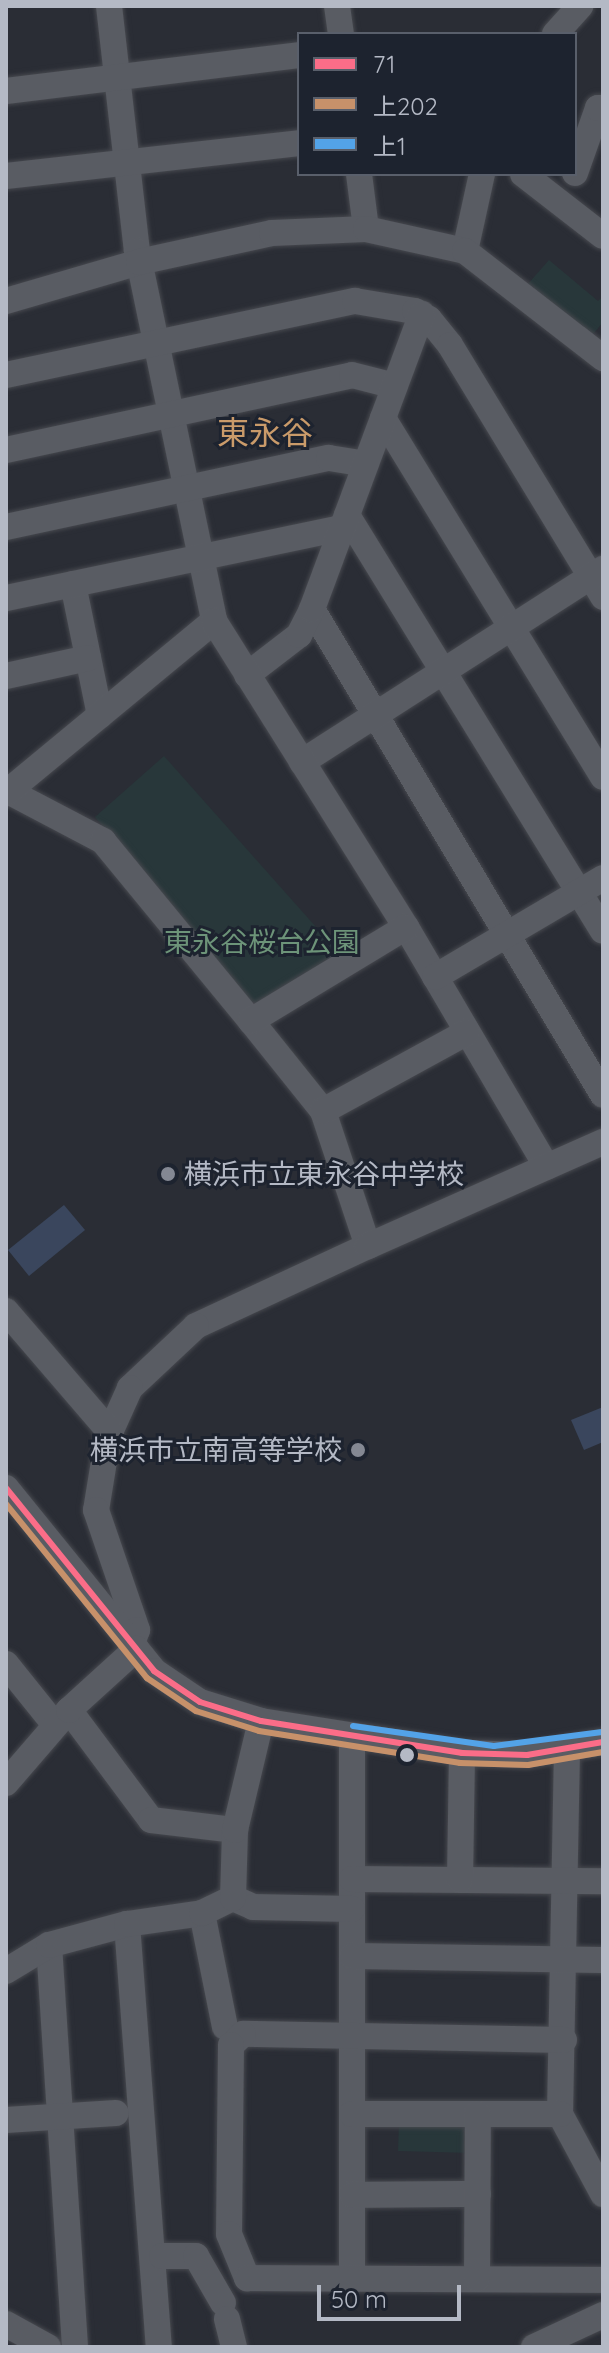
<!DOCTYPE html>
<html>
<head>
<meta charset="utf-8">
<style>
	body { margin:0 }
	#map { position:relative; width:609px; height:2353px; overflow:hidden; background:#2a2d35; font-family:Quicksand,"Noto Sans JP",sans-serif }
	div>[style] { position:absolute }
	[style*='--x'] { left:calc(var(--x)*1px); top:calc(var(--y)*1px); width:calc(var(--w)*1px); rotate:calc(var(--a)*1deg) }
	.green>* { inset:0; background:#28373a }
	.water>* { inset:0; background:#3a465d }
	.roads { filter:drop-shadow(0 0 2px #46484e) drop-shadow(0 0 2px #46484e) }
	.minor>* { height:26px; margin:-13px; padding:0 13px; transform-origin:13px; border-radius:13px; background:#595c63 }
	.bus-1>* { height:6px; margin:-3px; padding:0 3px; transform-origin:3px; border-radius:3px; background:#fb6d88 }
	.bus-2>* { height:6px; margin:-3px; padding:0 3px; transform-origin:3px; border-radius:3px; background:#c7916a }
	.bus-3>* { height:6px; margin:-3px; padding:0 3px; transform-origin:3px; border-radius:3px; background:#53a3e8 }
	.dots>* { width:22px; height:22px; translate:-50% -50%; box-sizing:border-box; border:4px solid #1d232f; border-radius:50% }
	span { translate:-50% -50%; white-space:nowrap; text-align:center; line-height:1.15; -webkit-text-stroke:6px #1d232f; paint-order:stroke }
	.park-label { font-size:28px; color:#6d9479 }
	.poi-label { font-size:28px; color:#b4b9c5 }
	.left { translate:0 -50%; text-align:left }
	.right { translate:-100% -50%; text-align:right }
	.quarter-label { font-size:32px; color:#ca9b6a }
	.frame { position:absolute; inset:0; border:8px solid #b4b9c5; pointer-events:none }
	.legend { position:absolute; left:297px; top:32px; width:280px; height:144px; box-sizing:border-box; background:#1d232f; border:2px solid #595f6b; margin:0; padding:10px 14px; list-style:none; font-size:24px; color:#b4b9c5 }
	.legend li { display:flex; align-items:center; gap:16px; height:40px }
	.legend b { width:40px; border:2px solid #595f6b }
	.scale { position:absolute; left:317px; top:2285px; width:144px; height:36px; box-sizing:border-box; border:4px solid #b4b9c5; border-top:0; padding-left:10px; font-size:24px; line-height:28px; white-space:nowrap; color:#b4b9c5; -webkit-text-stroke:6px #1d232f; paint-order:stroke }
</style>
</head>
<body>
<div id="map">
	<div class="green">
		<div style="clip-path:polygon(549px 260px,598px 301px,603px 296px,603px 322px,590px 338px,527px 285px)"></div>
		<div style="clip-path:polygon(164px 756px,340px 954px,254px 1011px,95px 817px)"></div>
		<div style="clip-path:polygon(399px 2122px,465px 2124px,471px 2153px,398px 2151px)"></div>
	</div>
	<div class="water">
		<div style="clip-path:polygon(64px 1205px,85px 1230px,29px 1276px,8px 1250px)"></div>
		<div style="clip-path:polygon(603px 1407px,603px 1442px,584px 1450px,571px 1420px)"></div>
	</div>
	<div class="roads">
		<div class="minor">
			<div style="--x:109;--y:6;--w:247;--a:83.5"></div>
			<div style="--x:137;--y:251;--w:378;--a:78.2"></div>
			<div style="--x:337;--y:6;--w:28;--a:82"></div>
			<div style="--x:555;--y:34;--w:38;--a:-48"></div>
			<div style="--x:6;--y:91;--w:295;--a:-7"></div>
			<div style="--x:575;--y:173;--w:69;--a:-70.5"></div>
			<div style="--x:598;--y:108;--w:5;--a:0"></div>
			<div style="--x:359;--y:174;--w:55;--a:82.7"></div>
			<div style="--x:523;--y:174;--w:101;--a:37.8"></div>
			<div style="--x:6;--y:176;--w:295;--a:-6.4"></div>
			<div style="--x:465;--y:251;--w:79;--a:-77.6"></div>
			<div style="--x:6;--y:301;--w:139;--a:-16.3"></div>
			<div style="--x:139;--y:262;--w:136;--a:-12.3"></div>
			<div style="--x:272;--y:233;--w:94;--a:-2.4"></div>
			<div style="--x:366;--y:229;--w:101;--a:12.5"></div>
			<div style="--x:465;--y:251;--w:175;--a:37.8"></div>
			<div style="--x:6;--y:375;--w:357;--a:-12"></div>
			<div style="--x:355;--y:301;--w:61;--a:9.5"></div>
			<div style="--x:415;--y:311;--w:16;--a:30"></div>
			<div style="--x:429;--y:319;--w:33;--a:51"></div>
			<div style="--x:450;--y:345;--w:295;--a:58.7"></div>
			<div style="--x:383;--y:418;--w:421;--a:58.5"></div>
			<div style="--x:6;--y:450;--w:354;--a:-12.2"></div>
			<div style="--x:352;--y:375;--w:44;--a:14.3"></div>
			<div style="--x:347;--y:515;--w:488;--a:58.4"></div>
			<div style="--x:6;--y:527;--w:330;--a:-12.1"></div>
			<div style="--x:329;--y:458;--w:37;--a:9"></div>
			<div style="--x:73;--y:584;--w:134;--a:78.4"></div>
			<div style="--x:6;--y:598;--w:343;--a:-11.8"></div>
			<div style="--x:312;--y:609;--w:566;--a:59.09"></div>
			<div style="--x:247;--y:675;--w:66;--a:-37.6"></div>
			<div style="--x:299;--y:635;--w:29;--a:-63"></div>
			<div style="--x:312;--y:609;--w:315;--a:-69.6"></div>
			<div style="--x:6;--y:676;--w:84;--a:-12.4"></div>
			<div style="--x:302;--y:762;--w:358;--a:-32.7"></div>
			<div style="--x:6;--y:790;--w:110;--a:27.7"></div>
			<div style="--x:103;--y:841;--w:233;--a:50.6"></div>
			<div style="--x:251;--y:1021;--w:115;--a:51.3"></div>
			<div style="--x:323;--y:1111;--w:142;--a:71.6"></div>
			<div style="--x:368;--y:1246;--w:190;--a:155.1"></div>
			<div style="--x:196;--y:1326;--w:91;--a:136.8"></div>
			<div style="--x:130;--y:1388;--w:54;--a:114.2"></div>
			<div style="--x:108;--y:1437;--w:74;--a:99.3"></div>
			<div style="--x:96;--y:1510;--w:127;--a:71.1"></div>
			<div style="--x:137;--y:1630;--w:15;--a:110"></div>
			<div style="--x:6;--y:793;--w:270;--a:-39.6"></div>
			<div style="--x:214;--y:621;--w:361;--a:57.9"></div>
			<div style="--x:406;--y:927;--w:278;--a:59.6"></div>
			<div style="--x:435;--y:977;--w:195;--a:-30.5"></div>
			<div style="--x:251;--y:1021;--w:181;--a:-31.2"></div>
			<div style="--x:323;--y:1111;--w:164;--a:-28.7"></div>
			<div style="--x:368;--y:1246;--w:257;--a:-23.9"></div>
			<div style="--x:6;--y:1311;--w:160;--a:49.3"></div>
			<div style="--x:6;--y:1488;--w:235;--a:51"></div>
			<div style="--x:154;--y:1671;--w:55;--a:34"></div>
			<div style="--x:200;--y:1702;--w:64;--a:17.3"></div>
			<div style="--x:261;--y:1721;--w:204;--a:9"></div>
			<div style="--x:462;--y:1753;--w:65;--a:1.8"></div>
			<div style="--x:527;--y:1755;--w:77;--a:-9.7"></div>
			<div style="--x:6;--y:1664;--w:78;--a:51.2"></div>
			<div style="--x:69;--y:1710;--w:137;--a:53.3"></div>
			<div style="--x:151;--y:1820;--w:85;--a:6.8"></div>
			<div style="--x:352;--y:1736;--w:543;--a:90"></div>
			<div style="--x:567;--y:1750;--w:364;--a:91.1"></div>
			<div style="--x:560;--y:2114;--w:91;--a:61.7"></div>
			<div style="--x:6;--y:1783;--w:96;--a:-49.2"></div>
			<div style="--x:69;--y:1710;--w:91;--a:-42.3"></div>
			<div style="--x:352;--y:1879;--w:251;--a:0.5"></div>
			<div style="--x:460;--y:1880;--w:127;--a:-89.1"></div>
			<div style="--x:233;--y:1898;--w:22;--a:24"></div>
			<div style="--x:253;--y:1907;--w:99;--a:1.2"></div>
			<div style="--x:202;--y:1913;--w:116;--a:78.6"></div>
			<div style="--x:127;--y:1924;--w:424;--a:85.7"></div>
			<div style="--x:49;--y:1945;--w:403;--a:86.3"></div>
			<div style="--x:352;--y:1956;--w:251;--a:0.9"></div>
			<div style="--x:6;--y:1971;--w:50;--a:-31.2"></div>
			<div style="--x:49;--y:1945;--w:81;--a:-15.1"></div>
			<div style="--x:127;--y:1924;--w:76;--a:-8.3"></div>
			<div style="--x:202;--y:1913;--w:34;--a:-26"></div>
			<div style="--x:233;--y:1898;--w:68;--a:-88.3"></div>
			<div style="--x:235;--y:1830;--w:112;--a:-76.6"></div>
			<div style="--x:564;--y:2040;--w:321;--a:-178.9"></div>
			<div style="--x:243;--y:2034;--w:16;--a:137"></div>
			<div style="--x:231;--y:2045;--w:189;--a:90.6"></div>
			<div style="--x:229;--y:2234;--w:48;--a:67.8"></div>
			<div style="--x:247;--y:2278;--w:356;--a:0.3"></div>
			<div style="--x:352;--y:2114;--w:208;--a:0"></div>
			<div style="--x:6;--y:2120;--w:110;--a:-3.6"></div>
			<div style="--x:352;--y:2195;--w:126;--a:-0.5"></div>
			<div style="--x:162;--y:2256;--w:34;--a:0"></div>
			<div style="--x:196;--y:2256;--w:54;--a:60.1"></div>
			<div style="--x:477;--y:2279;--w:165;--a:-89.7"></div>
			<div style="--x:227;--y:2319;--w:29;--a:76"></div>
			<div style="--x:6;--y:2324;--w:48;--a:28.7"></div>
			<div style="--x:534;--y:2347;--w:76;--a:-24.9"></div>
		</div>
	</div>
	<div class="bus-1">
		<div style="--x:6;--y:1488;--w:235;--a:51"></div>
		<div style="--x:154;--y:1671;--w:55;--a:34"></div>
		<div style="--x:200;--y:1702;--w:64;--a:17.3"></div>
		<div style="--x:261;--y:1721;--w:204;--a:9"></div>
		<div style="--x:462;--y:1753;--w:65;--a:1.8"></div>
		<div style="--x:527;--y:1755;--w:77;--a:-9.7"></div>
	</div>
	<div class="bus-2">
		<div style="--x:6;--y:1504;--w:224;--a:51"></div>
		<div style="--x:147;--y:1678;--w:59;--a:34"></div>
		<div style="--x:196;--y:1711;--w:66;--a:17.6"></div>
		<div style="--x:259;--y:1731;--w:204;--a:9"></div>
		<div style="--x:460;--y:1763;--w:68;--a:1.7"></div>
		<div style="--x:528;--y:1765;--w:76;--a:-9.8"></div>
	</div>
	<div class="bus-3">
		<div style="--x:353;--y:1726;--w:142;--a:8.1"></div>
		<div style="--x:494;--y:1746;--w:109;--a:-7.4"></div>
	</div>
	<div class="dots">
		<div style="left:168px;top:1174px;background:#848893"></div>
		<div style="left:358px;top:1450px;background:#848893"></div>
		<div style="left:407px;top:1755px;background:#b4b9c5"></div>
	</div>
	<div class="park-label">
		<span style="left:262px;top:942px">東永谷桜台公園</span>
	</div>
	<div class="poi-label">
		<span class="left" style="left:184px;top:1174px">横浜市立東永谷中学校</span>
		<span class="right" style="left:342px;top:1450px">横浜市立南高等学校</span>
	</div>
	<div class="quarter-label">
		<span style="left:265px;top:432px">東永谷</span>
	</div>
	<div class="frame"></div>
	<ul class="legend">
	<li><b style="height:10px;background:#fb6d88"></b>71</li>
	<li><b style="height:10px;background:#c7916a"></b>上202</li>
	<li><b style="height:10px;background:#53a3e8"></b>上1</li>
	</ul>
	<div class="scale">50 m</div>
</div>
</body>
</html>
